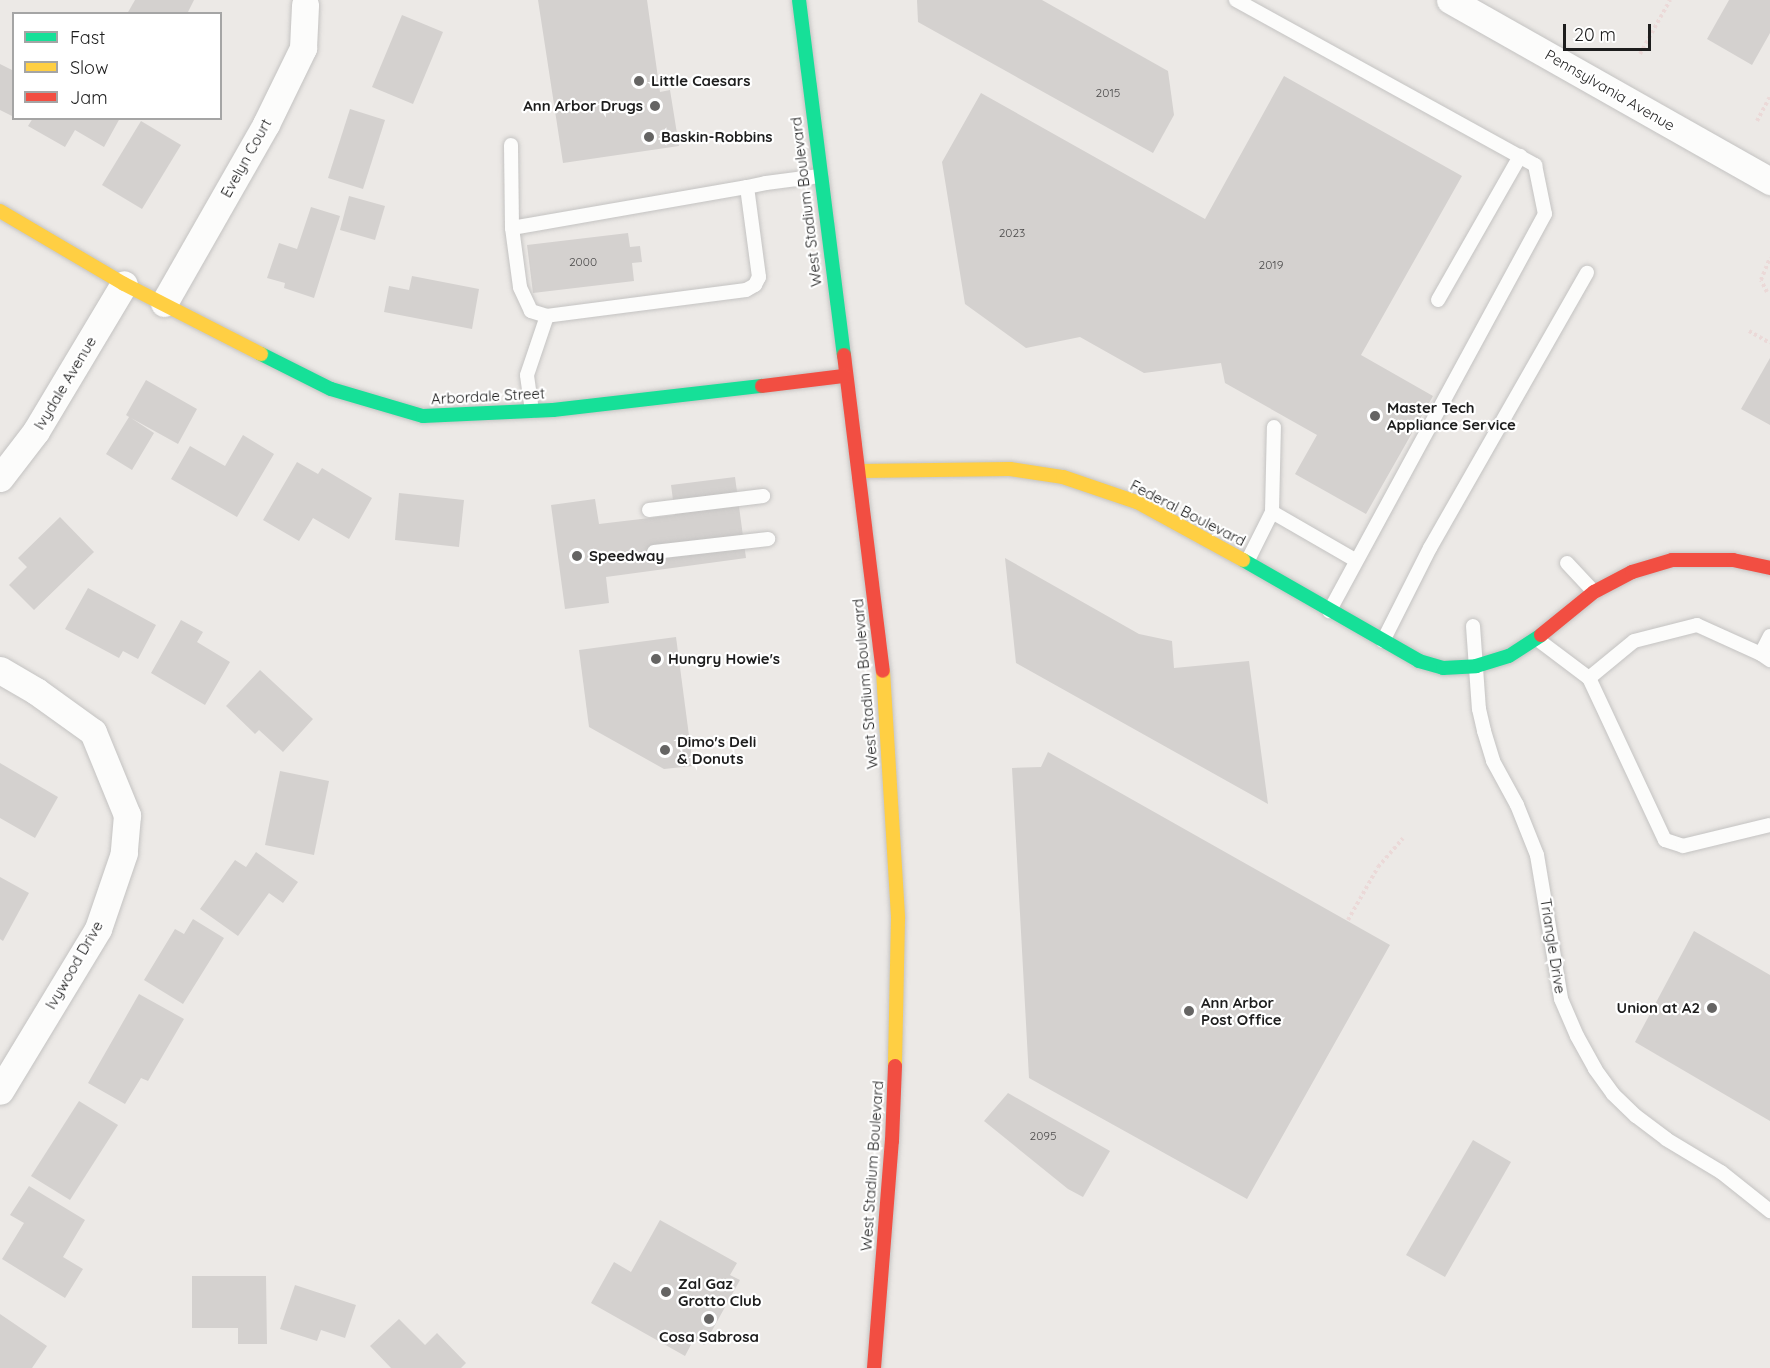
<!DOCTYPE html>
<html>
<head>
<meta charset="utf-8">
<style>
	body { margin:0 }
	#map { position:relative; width:1770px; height:1368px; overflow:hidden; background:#ece9e6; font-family:Quicksand,sans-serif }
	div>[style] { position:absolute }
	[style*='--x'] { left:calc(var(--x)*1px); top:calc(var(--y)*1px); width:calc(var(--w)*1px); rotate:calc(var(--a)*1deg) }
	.building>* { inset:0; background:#d4d1cf }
	.path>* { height:4px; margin-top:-2px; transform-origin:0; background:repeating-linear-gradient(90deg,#ebd9d8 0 3px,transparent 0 6px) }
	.roads { filter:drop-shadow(0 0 2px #c4c3c2) drop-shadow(0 0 2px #c4c3c2) }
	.lane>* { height:14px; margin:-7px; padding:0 7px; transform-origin:7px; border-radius:7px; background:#fcfcfb }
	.street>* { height:27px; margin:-13.5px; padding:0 13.5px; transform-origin:13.5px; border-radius:13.5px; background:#fcfcfb }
	.fast>* { height:14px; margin:-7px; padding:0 7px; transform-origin:7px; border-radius:7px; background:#16e098 }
	.slow>* { height:14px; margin:-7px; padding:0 7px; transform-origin:7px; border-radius:7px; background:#ffcf43 }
	.jam>* { height:14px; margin:-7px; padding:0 7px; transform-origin:7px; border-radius:7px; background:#f24e42 }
	.dots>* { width:16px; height:16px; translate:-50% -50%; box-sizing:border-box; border:3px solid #fff; border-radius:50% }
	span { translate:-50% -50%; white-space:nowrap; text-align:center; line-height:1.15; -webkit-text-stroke:4.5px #fff; paint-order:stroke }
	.number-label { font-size:12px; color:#4b4a4a }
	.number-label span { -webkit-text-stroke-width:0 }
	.poi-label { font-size:15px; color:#1d1d1d; font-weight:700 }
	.left { translate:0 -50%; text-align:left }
	.right { translate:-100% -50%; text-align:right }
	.street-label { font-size:15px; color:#1d1d1d }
	.legend { position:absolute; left:12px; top:12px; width:210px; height:108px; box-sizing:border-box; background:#fff; border:2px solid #a5a5a5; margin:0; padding:8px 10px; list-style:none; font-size:18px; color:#1d1d1d }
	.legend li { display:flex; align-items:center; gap:12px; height:30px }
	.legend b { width:30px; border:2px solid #a5a5a5 }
	.scale { position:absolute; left:1563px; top:24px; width:88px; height:27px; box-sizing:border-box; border:3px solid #1d1d1d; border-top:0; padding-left:8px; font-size:18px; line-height:21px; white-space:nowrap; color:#1d1d1d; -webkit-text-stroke:4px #fff; paint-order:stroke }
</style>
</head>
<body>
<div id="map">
	<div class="building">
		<div style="clip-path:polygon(135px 0,194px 0,187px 14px,127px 14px)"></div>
		<div style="clip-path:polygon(538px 0,647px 0,660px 92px,670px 90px,679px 146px,563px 163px)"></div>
		<div style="clip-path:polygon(917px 0,1042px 0,1168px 71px,1174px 115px,1153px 153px,918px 22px)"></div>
		<div style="clip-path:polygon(1729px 0,1770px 0,1770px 33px,1752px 65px,1707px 39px)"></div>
		<div style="clip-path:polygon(402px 15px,443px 32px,413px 104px,372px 87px)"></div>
		<div style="clip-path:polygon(0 64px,14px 71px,14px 117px,0 110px)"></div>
		<div style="clip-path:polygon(1284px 76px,1462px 176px,1361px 355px,1433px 396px,1366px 514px,1295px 474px,1317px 435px,1225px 383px,1221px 363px,1144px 373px,1080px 337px,1026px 348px,965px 304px,942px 162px,981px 93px,1205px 219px)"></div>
		<div style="clip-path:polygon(350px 109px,385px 120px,363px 189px,328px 178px)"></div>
		<div style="clip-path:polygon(33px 118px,120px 118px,104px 147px,75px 130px,65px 147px,28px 126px)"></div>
		<div style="clip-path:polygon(141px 121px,181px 145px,142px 209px,102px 185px)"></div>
		<div style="clip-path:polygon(349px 196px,385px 206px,375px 240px,340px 230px)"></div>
		<div style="clip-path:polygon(311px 207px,340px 216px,314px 298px,284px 288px,285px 283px,267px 278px,279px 243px,297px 249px)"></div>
		<div style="clip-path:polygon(628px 233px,630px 247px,640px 246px,642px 262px,632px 263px,634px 281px,533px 293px,527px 245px)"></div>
		<div style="clip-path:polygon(412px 276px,479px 289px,472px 329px,384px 312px,389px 286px,409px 290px)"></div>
		<div style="clip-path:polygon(1770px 358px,1770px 425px,1741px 409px)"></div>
		<div style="clip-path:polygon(146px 380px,197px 409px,178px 444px,131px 418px,154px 433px,132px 470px,106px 454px,129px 417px,126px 415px)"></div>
		<div style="clip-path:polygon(243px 435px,274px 454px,237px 517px,171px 479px,190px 446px,225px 466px)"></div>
		<div style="clip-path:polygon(297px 462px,318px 474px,322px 468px,372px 498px,349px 539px,313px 518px,299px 541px,263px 520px)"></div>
		<div style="clip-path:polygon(735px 477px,746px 558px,606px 577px,609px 603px,565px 609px,551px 505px,595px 499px,599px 524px,675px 515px,671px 485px)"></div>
		<div style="clip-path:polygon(399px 493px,464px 500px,459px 547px,395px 540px)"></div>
		<div style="clip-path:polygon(60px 517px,94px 552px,34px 610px,9px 585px,27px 567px,18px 558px)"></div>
		<div style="clip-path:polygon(1005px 558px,1139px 634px,1172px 641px,1174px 668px,1249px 661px,1268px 804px,1016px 663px)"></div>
		<div style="clip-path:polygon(88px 588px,156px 625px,138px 659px,123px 651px,119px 658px,65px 629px)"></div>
		<div style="clip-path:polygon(181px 620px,203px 632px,197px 642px,230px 662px,205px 705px,151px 673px)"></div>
		<div style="clip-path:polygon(676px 637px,693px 766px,664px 769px,589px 727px,579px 650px)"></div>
		<div style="clip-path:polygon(260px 670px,313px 719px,283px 752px,259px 730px,255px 734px,226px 706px)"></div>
		<div style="clip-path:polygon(1048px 752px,1390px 945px,1247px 1199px,1029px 1078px,1012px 768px,1041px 767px)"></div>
		<div style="clip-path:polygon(0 763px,58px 797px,35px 838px,0 818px)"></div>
		<div style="clip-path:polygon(280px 771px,329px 781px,314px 855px,265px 845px)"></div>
		<div style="clip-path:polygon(256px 852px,298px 882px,283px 903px,269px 893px,238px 936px,200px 909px,235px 860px,246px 867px)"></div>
		<div style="clip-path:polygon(0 877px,29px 893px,3px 941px,0 939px)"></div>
		<div style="clip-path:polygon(193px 919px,224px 938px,183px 1004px,144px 980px,175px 929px,184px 934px)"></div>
		<div style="clip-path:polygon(1694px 931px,1770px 975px,1770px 1121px,1635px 1042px)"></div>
		<div style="clip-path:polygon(139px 994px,184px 1019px,148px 1081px,141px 1078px,125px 1104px,88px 1083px)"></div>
		<div style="clip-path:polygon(1008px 1093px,1110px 1151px,1083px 1197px,1068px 1189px,984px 1121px)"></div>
		<div style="clip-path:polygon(79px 1101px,118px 1125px,70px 1200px,31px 1176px)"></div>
		<div style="clip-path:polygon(1473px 1140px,1511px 1162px,1445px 1277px,1406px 1255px)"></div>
		<div style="clip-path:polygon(29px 1186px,85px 1220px,63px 1257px,83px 1269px,65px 1298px,2px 1259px,24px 1223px,10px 1215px)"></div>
		<div style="clip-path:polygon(660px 1220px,737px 1263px,730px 1275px,740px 1280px,704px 1345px,694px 1339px,685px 1356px,591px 1303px,614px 1262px,631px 1272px)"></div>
		<div style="clip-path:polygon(192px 1276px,266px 1276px,267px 1344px,238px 1344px,238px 1328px,192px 1328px)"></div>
		<div style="clip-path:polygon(295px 1285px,356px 1305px,345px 1338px,321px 1330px,317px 1341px,280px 1329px)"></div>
		<div style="clip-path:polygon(0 1314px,47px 1346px,32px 1368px,0 1368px)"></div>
		<div style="clip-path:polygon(399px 1319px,425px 1345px,437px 1333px,466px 1363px,461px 1368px,391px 1368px,370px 1346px)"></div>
	</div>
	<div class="path">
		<div style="--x:1640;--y:54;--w:62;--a:-60.9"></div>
		<div style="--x:1757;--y:121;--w:27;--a:-62"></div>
		<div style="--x:1767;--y:292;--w:13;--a:-117"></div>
		<div style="--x:1761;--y:280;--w:24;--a:-68"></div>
		<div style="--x:1749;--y:331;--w:24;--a:30"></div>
		<div style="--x:1348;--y:920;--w:61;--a:-60.5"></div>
		<div style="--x:1378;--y:867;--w:38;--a:-49"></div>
	</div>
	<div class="roads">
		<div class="lane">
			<div style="--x:1236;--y:0;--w:342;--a:28.9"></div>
			<div style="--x:1535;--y:165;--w:50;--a:78.5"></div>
			<div style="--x:1545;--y:214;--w:452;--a:118.5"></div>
			<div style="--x:511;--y:145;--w:83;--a:89.3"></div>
			<div style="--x:747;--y:187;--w:91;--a:82.4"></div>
			<div style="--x:759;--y:277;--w:9;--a:117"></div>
			<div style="--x:755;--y:285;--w:10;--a:151"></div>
			<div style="--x:746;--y:290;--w:201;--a:172.6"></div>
			<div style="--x:547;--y:316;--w:17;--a:-163"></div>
			<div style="--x:531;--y:311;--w:26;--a:-115"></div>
			<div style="--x:520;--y:287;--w:60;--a:-97.7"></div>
			<div style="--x:512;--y:228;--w:239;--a:-9.9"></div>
			<div style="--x:747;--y:187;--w:19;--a:-12"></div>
			<div style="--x:766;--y:183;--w:54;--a:-7.4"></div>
			<div style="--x:1438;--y:300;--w:166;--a:-60.3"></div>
			<div style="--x:532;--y:411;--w:36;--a:-98"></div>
			<div style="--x:527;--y:375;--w:62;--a:-71.3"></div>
			<div style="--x:649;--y:510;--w:115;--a:-7"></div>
			<div style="--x:1272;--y:512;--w:85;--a:-88.7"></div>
			<div style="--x:654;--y:552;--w:115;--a:-6.5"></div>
			<div style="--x:1247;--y:562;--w:56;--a:-63.4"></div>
			<div style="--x:1272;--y:512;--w:96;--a:30"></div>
			<div style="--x:1567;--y:563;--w:40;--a:47"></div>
			<div style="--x:1473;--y:626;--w:83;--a:85.9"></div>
			<div style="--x:1479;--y:709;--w:23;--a:77"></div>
			<div style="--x:1484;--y:731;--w:31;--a:73"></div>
			<div style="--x:1493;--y:761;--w:50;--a:61.4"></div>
			<div style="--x:1517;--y:805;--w:54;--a:68.2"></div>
			<div style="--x:1537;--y:855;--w:146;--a:80.5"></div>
			<div style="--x:1561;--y:999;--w:40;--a:66.6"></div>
			<div style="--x:1577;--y:1036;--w:38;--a:61"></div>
			<div style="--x:1595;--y:1069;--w:31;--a:54"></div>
			<div style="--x:1613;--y:1094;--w:32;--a:44"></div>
			<div style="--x:1636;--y:1116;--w:38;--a:37"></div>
			<div style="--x:1666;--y:1139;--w:64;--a:31"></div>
			<div style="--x:1721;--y:1172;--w:63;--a:38.5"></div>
			<div style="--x:1770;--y:636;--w:20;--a:117"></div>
			<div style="--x:1761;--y:654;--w:11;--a:34"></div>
			<div style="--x:1537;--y:639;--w:65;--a:36.9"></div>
			<div style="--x:1589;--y:678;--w:179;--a:64.9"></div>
			<div style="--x:1665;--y:840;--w:19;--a:18"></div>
			<div style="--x:1683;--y:846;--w:89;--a:-13.6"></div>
			<div style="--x:1383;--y:641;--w:104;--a:-63.2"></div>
			<div style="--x:1430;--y:548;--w:317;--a:-60.3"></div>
			<div style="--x:1589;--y:678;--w:58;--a:-39.4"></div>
			<div style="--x:1634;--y:641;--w:65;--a:-14.3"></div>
			<div style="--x:1697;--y:625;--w:70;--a:24.4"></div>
		</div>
		<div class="street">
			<div style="--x:1450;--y:0;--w:368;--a:29.5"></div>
			<div style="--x:164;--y:303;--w:206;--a:-60.3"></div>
			<div style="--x:266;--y:124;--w:85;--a:-64"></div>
			<div style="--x:303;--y:48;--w:43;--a:-87.3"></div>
			<div style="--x:0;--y:478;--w:59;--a:-52.5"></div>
			<div style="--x:36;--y:431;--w:171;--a:-59.1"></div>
			<div style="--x:0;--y:670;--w:42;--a:30.3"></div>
			<div style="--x:36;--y:691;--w:70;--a:35.7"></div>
			<div style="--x:93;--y:732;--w:90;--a:67.7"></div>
			<div style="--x:127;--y:815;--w:38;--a:95"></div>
			<div style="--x:124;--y:853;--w:80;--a:108.9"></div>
			<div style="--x:98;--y:929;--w:189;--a:121.2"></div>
		</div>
		<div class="fast">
			<div style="--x:799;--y:0;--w:358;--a:82.8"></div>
			<div style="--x:261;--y:354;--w:78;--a:26.6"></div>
			<div style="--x:331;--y:389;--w:96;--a:16.4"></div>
			<div style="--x:423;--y:416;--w:130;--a:-2.6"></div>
			<div style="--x:553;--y:410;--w:210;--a:-6.6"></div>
			<div style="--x:1243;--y:560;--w:203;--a:29.8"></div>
			<div style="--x:1419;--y:661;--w:25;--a:16"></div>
			<div style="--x:1443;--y:668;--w:33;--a:-3"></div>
			<div style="--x:1476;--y:666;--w:34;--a:-17"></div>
			<div style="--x:1509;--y:656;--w:38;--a:-33"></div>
		</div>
		<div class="slow">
			<div style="--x:0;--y:211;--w:144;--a:30.5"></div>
			<div style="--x:124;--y:284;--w:154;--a:27.1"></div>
			<div style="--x:860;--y:471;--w:150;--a:-0.8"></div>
			<div style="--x:1010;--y:469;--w:54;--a:8.6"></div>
			<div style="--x:1063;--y:477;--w:78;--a:18.7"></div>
			<div style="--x:1137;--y:502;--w:121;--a:28.7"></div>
			<div style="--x:883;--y:671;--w:248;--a:86.5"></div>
			<div style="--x:898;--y:919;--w:147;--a:91.2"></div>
		</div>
		<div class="jam">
			<div style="--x:844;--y:355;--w:318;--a:83"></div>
			<div style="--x:762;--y:386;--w:83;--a:-7"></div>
			<div style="--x:1541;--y:635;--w:68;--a:-39.1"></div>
			<div style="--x:1594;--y:592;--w:43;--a:-27.8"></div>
			<div style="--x:1632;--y:572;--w:42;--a:-16.7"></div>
			<div style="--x:1672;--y:560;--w:61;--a:0"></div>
			<div style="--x:1733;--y:560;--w:38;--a:12"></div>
			<div style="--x:874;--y:1368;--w:228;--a:-85.5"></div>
			<div style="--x:892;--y:1141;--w:75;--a:-87.7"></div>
		</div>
	</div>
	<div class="dots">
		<div style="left:639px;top:81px;background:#656463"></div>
		<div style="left:655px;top:106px;background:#656463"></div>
		<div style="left:649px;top:137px;background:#656463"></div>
		<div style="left:1375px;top:416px;background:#656463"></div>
		<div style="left:577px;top:556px;background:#656463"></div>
		<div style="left:656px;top:659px;background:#656463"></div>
		<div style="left:665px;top:750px;background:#656463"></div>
		<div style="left:1712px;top:1008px;background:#656463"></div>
		<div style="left:1189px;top:1011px;background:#656463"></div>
		<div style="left:666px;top:1292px;background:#656463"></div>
		<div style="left:709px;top:1319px;background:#656463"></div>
	</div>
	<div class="number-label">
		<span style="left:1108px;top:93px">2015</span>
		<span style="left:1012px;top:233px">2023</span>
		<span style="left:583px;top:262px">2000</span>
		<span style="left:1271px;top:265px">2019</span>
		<span style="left:1043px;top:1136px">2095</span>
	</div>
	<div class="poi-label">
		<span class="left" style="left:651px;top:81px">Little Caesars</span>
		<span class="right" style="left:643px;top:106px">Ann Arbor Drugs</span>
		<span class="left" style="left:661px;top:137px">Baskin-Robbins</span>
		<span class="left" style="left:1387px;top:416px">Master Tech<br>Appliance Service</span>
		<span class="left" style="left:589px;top:556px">Speedway</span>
		<span class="left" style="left:668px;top:659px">Hungry Howie's</span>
		<span class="left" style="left:677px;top:750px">Dimo's Deli<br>&amp; Donuts</span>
		<span class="left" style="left:1201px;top:1011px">Ann Arbor<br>Post Office</span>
		<span class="right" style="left:1700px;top:1008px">Union at A2</span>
		<span class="left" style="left:678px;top:1292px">Zal Gaz<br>Grotto Club</span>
		<span style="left:709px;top:1337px">Cosa Sabrosa</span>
	</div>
	<div class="street-label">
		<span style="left:1610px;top:90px;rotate:30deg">Pennsylvania Avenue</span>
		<span style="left:246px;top:158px;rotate:-61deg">Evelyn Court</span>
		<span style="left:806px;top:202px;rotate:-97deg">West Stadium Boulevard</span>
		<span style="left:65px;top:383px;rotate:-59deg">Ivydale Avenue</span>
		<span style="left:488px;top:396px;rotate:-3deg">Arbordale Street</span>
		<span style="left:1188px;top:513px;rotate:27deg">Federal Boulevard</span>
		<span style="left:865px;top:684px;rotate:-95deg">West Stadium Boulevard</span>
		<span style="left:1553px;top:946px;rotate:81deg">Triangle Drive</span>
		<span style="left:74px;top:965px;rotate:-60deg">Ivywood Drive</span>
		<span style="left:872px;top:1166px;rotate:-86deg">West Stadium Boulevard</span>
	</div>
	<ul class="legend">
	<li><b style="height:8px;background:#16e098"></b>Fast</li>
	<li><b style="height:8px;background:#ffcf43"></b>Slow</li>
	<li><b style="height:8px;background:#f24e42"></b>Jam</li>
	</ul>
	<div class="scale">20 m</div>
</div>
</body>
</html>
